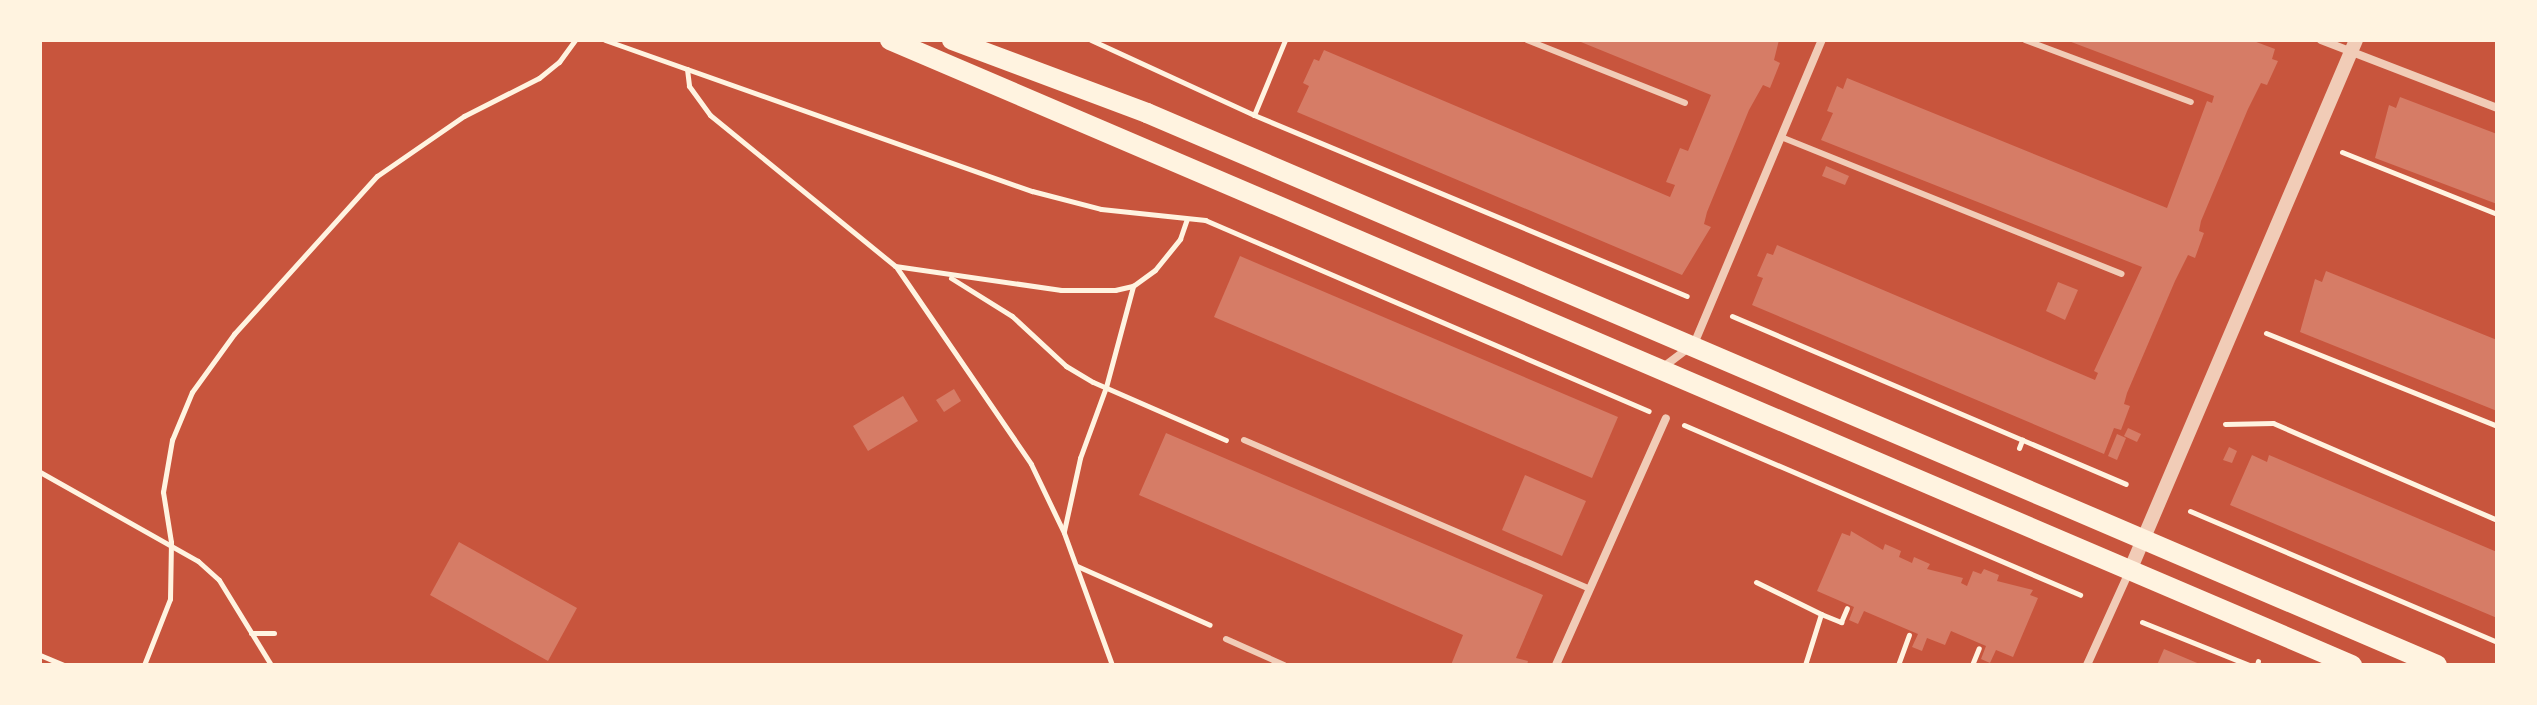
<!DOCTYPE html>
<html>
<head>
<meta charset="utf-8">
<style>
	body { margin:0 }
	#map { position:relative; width:2537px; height:705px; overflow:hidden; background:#c8553d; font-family:"Titillium Web",sans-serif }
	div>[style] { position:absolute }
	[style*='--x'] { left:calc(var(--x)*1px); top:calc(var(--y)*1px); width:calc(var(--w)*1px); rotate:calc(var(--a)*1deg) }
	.building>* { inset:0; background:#d67c66 }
	.path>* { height:5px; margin:-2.5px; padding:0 2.5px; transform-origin:2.5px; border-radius:2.5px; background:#fff3e0 }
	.service>* { height:6px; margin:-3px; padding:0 3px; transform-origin:3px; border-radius:3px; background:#f1ccb7 }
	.minor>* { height:8px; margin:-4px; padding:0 4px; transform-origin:4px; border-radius:4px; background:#f1ccb7 }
	.tertiary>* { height:14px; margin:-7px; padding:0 7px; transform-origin:7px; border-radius:7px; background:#f1ccb7 }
	.primary>* { height:20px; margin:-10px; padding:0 10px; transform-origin:10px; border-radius:10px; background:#fff3e0 }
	span { translate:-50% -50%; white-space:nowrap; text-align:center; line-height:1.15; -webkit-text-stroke:8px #fff3e0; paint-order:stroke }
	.frame { position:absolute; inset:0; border:42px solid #fff3e0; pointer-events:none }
</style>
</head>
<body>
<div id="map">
	<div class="building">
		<div style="clip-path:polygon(1576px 40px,1779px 40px,1774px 60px,1780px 63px,1770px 88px,1763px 85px,1749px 110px,1707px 212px,1704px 224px,1711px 227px,1682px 275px,1297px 112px,1309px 86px,1303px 83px,1314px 59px,1319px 61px,1324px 50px,1670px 197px,1675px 185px,1666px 182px,1680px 148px,1688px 151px,1711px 95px)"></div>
		<div style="clip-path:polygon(2066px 40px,2251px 40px,2275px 49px,2272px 59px,2278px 61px,2267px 85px,2261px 83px,2248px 109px,2201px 221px,2199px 231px,2204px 233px,2195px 258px,2188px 255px,2175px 281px,2127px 393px,2124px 404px,2130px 406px,2121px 430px,2114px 428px,2104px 454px,1752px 305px,1763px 278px,1757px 276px,1767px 253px,1773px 255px,1777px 245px,2095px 380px,2098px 373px,2094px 371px,2142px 267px,1821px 140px,1833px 113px,1827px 111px,1837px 86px,1843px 89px,1847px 78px,2167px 208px,2207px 101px,2212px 103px,2214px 96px)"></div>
		<div style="clip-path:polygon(2400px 97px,2497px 134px,2497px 204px,2375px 158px,2389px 105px,2396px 108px)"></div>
		<div style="clip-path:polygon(1826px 166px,1849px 176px,1845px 185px,1822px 176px)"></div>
		<div style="clip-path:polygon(1240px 256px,1618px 417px,1592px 478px,1214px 317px)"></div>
		<div style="clip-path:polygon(2326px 271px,2497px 340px,2497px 411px,2300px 332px,2315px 279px,2322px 282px)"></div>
		<div style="clip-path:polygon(2058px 282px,2078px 290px,2065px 320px,2046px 311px)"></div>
		<div style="clip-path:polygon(954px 389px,961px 401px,944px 412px,936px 400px)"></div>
		<div style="clip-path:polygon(903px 396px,918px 421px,868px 451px,853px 426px)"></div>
		<div style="clip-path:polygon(2128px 428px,2141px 434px,2137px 442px,2124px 436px)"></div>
		<div style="clip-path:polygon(1166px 433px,1543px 595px,1516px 658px,1528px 661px,1527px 665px,1451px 665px,1463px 635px,1139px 495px)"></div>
		<div style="clip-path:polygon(2117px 434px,2126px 438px,2117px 460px,2108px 456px)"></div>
		<div style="clip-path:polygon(2229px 447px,2237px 451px,2232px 463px,2223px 460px)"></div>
		<div style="clip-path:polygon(2252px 455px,2267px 462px,2269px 455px,2497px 552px,2497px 618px,2230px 505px)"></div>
		<div style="clip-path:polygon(1525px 475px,1586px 501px,1562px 556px,1502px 530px)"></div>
		<div style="clip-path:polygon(1851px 531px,1883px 550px,1885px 544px,1901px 551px,1899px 557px,1912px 563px,1914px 557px,1930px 564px,1927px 569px,1963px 578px,1961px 583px,1967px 586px,1973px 571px,1981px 574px,1984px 569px,1999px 575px,1997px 581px,2033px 590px,2030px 595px,2038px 598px,2013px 657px,1996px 650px,1990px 663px,1981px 659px,1986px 646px,1951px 631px,1945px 645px,1927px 638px,1922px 651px,1912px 647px,1918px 634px,1864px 611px,1858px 624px,1849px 620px,1854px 607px,1817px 591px,1842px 533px,1850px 536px)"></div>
		<div style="clip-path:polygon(459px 542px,577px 608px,548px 661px,430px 595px)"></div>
		<div style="clip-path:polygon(2164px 649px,2202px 665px,2157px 665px)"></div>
	</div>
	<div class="path">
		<div style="--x:605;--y:40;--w:453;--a:19.5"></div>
		<div style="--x:1032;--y:191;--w:71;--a:14.6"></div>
		<div style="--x:1101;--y:209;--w:105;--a:6"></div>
		<div style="--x:1205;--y:220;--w:483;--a:23.3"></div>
		<div style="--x:1091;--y:40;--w:179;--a:24.7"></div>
		<div style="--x:1254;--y:115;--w:469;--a:22.7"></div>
		<div style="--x:687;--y:69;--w:17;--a:83"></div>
		<div style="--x:689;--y:86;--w:36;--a:54"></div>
		<div style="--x:710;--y:115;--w:239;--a:39.2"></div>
		<div style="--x:895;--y:266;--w:168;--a:8.2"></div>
		<div style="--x:1061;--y:290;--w:54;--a:0"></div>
		<div style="--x:1115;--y:290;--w:18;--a:-13"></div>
		<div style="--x:1133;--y:286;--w:27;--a:-36"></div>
		<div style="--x:1155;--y:270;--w:40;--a:-51"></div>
		<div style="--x:1180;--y:239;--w:21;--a:-71"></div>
		<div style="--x:1254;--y:115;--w:81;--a:-67.5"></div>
		<div style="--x:2342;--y:152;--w:167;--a:21.8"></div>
		<div style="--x:897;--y:268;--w:237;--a:55.6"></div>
		<div style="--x:1031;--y:464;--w:76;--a:64.4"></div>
		<div style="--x:1064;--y:533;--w:140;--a:70"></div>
		<div style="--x:951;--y:278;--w:72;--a:31.9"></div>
		<div style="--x:1012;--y:316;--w:74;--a:42.8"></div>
		<div style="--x:1066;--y:366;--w:31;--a:31"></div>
		<div style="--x:1093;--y:382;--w:145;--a:23.6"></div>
		<div style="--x:1732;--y:316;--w:428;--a:23.1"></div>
		<div style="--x:2266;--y:333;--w:249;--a:21.9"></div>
		<div style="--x:2225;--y:424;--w:48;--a:-1.2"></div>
		<div style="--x:2273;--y:423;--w:244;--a:23.4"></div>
		<div style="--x:1684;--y:425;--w:431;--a:23.2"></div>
		<div style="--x:2019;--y:448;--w:9;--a:-69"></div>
		<div style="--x:40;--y:472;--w:181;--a:29.4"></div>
		<div style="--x:198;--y:561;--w:28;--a:42"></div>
		<div style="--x:219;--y:580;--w:100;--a:58.5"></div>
		<div style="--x:2190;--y:511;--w:334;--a:23.1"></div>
		<div style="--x:1064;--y:531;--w:75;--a:-77.6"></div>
		<div style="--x:1080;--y:458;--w:76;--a:-69.9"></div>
		<div style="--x:1106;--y:387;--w:105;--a:-75"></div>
		<div style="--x:1077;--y:566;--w:145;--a:23.9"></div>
		<div style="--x:1756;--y:582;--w:72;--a:26.2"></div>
		<div style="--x:1821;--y:614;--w:53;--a:107.4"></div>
		<div style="--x:1821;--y:614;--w:22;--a:22"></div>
		<div style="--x:1841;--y:622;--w:15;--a:-67"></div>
		<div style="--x:2142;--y:622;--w:115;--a:21.9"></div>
		<div style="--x:251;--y:633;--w:23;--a:0"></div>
		<div style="--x:40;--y:655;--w:26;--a:23"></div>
		<div style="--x:144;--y:665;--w:71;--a:-68.5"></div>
		<div style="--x:170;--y:599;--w:57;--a:-89"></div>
		<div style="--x:171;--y:542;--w:51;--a:-99.1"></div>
		<div style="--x:163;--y:492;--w:53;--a:-80.2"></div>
		<div style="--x:172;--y:440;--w:52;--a:-67.4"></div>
		<div style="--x:192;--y:392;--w:72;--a:-54.1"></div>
		<div style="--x:234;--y:334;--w:213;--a:-47.9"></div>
		<div style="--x:377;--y:176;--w:106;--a:-34.6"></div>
		<div style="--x:464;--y:116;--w:84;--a:-26.9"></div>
		<div style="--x:539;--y:78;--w:26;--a:-39"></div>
		<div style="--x:559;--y:62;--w:27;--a:-54"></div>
		<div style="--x:1898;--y:665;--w:32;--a:-70"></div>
		<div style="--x:1972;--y:665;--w:18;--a:-68"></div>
		<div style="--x:2257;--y:665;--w:4;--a:-76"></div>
	</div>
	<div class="service">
		<div style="--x:1527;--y:40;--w:170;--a:21.7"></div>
		<div style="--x:2025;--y:40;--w:177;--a:20.5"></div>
		<div style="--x:1781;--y:137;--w:367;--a:21.9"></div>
		<div style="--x:1244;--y:440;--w:377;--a:23.3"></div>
		<div style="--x:1226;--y:639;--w:64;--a:24.1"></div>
	</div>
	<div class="minor">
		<div style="--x:2321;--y:40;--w:189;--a:21.1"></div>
		<div style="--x:1662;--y:368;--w:40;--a:-37"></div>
		<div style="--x:1694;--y:344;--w:330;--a:-67.2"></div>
		<div style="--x:1556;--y:665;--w:270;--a:-66"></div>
		<div style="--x:2087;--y:665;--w:102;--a:-65.7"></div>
	</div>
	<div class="tertiary">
		<div style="--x:2131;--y:568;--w:574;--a:-66.92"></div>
	</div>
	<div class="primary">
		<div style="--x:890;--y:40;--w:1590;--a:23.15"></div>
		<div style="--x:952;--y:40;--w:208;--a:20.5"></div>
		<div style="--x:1147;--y:113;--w:1403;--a:23.17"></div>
	</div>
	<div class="frame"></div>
</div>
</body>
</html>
